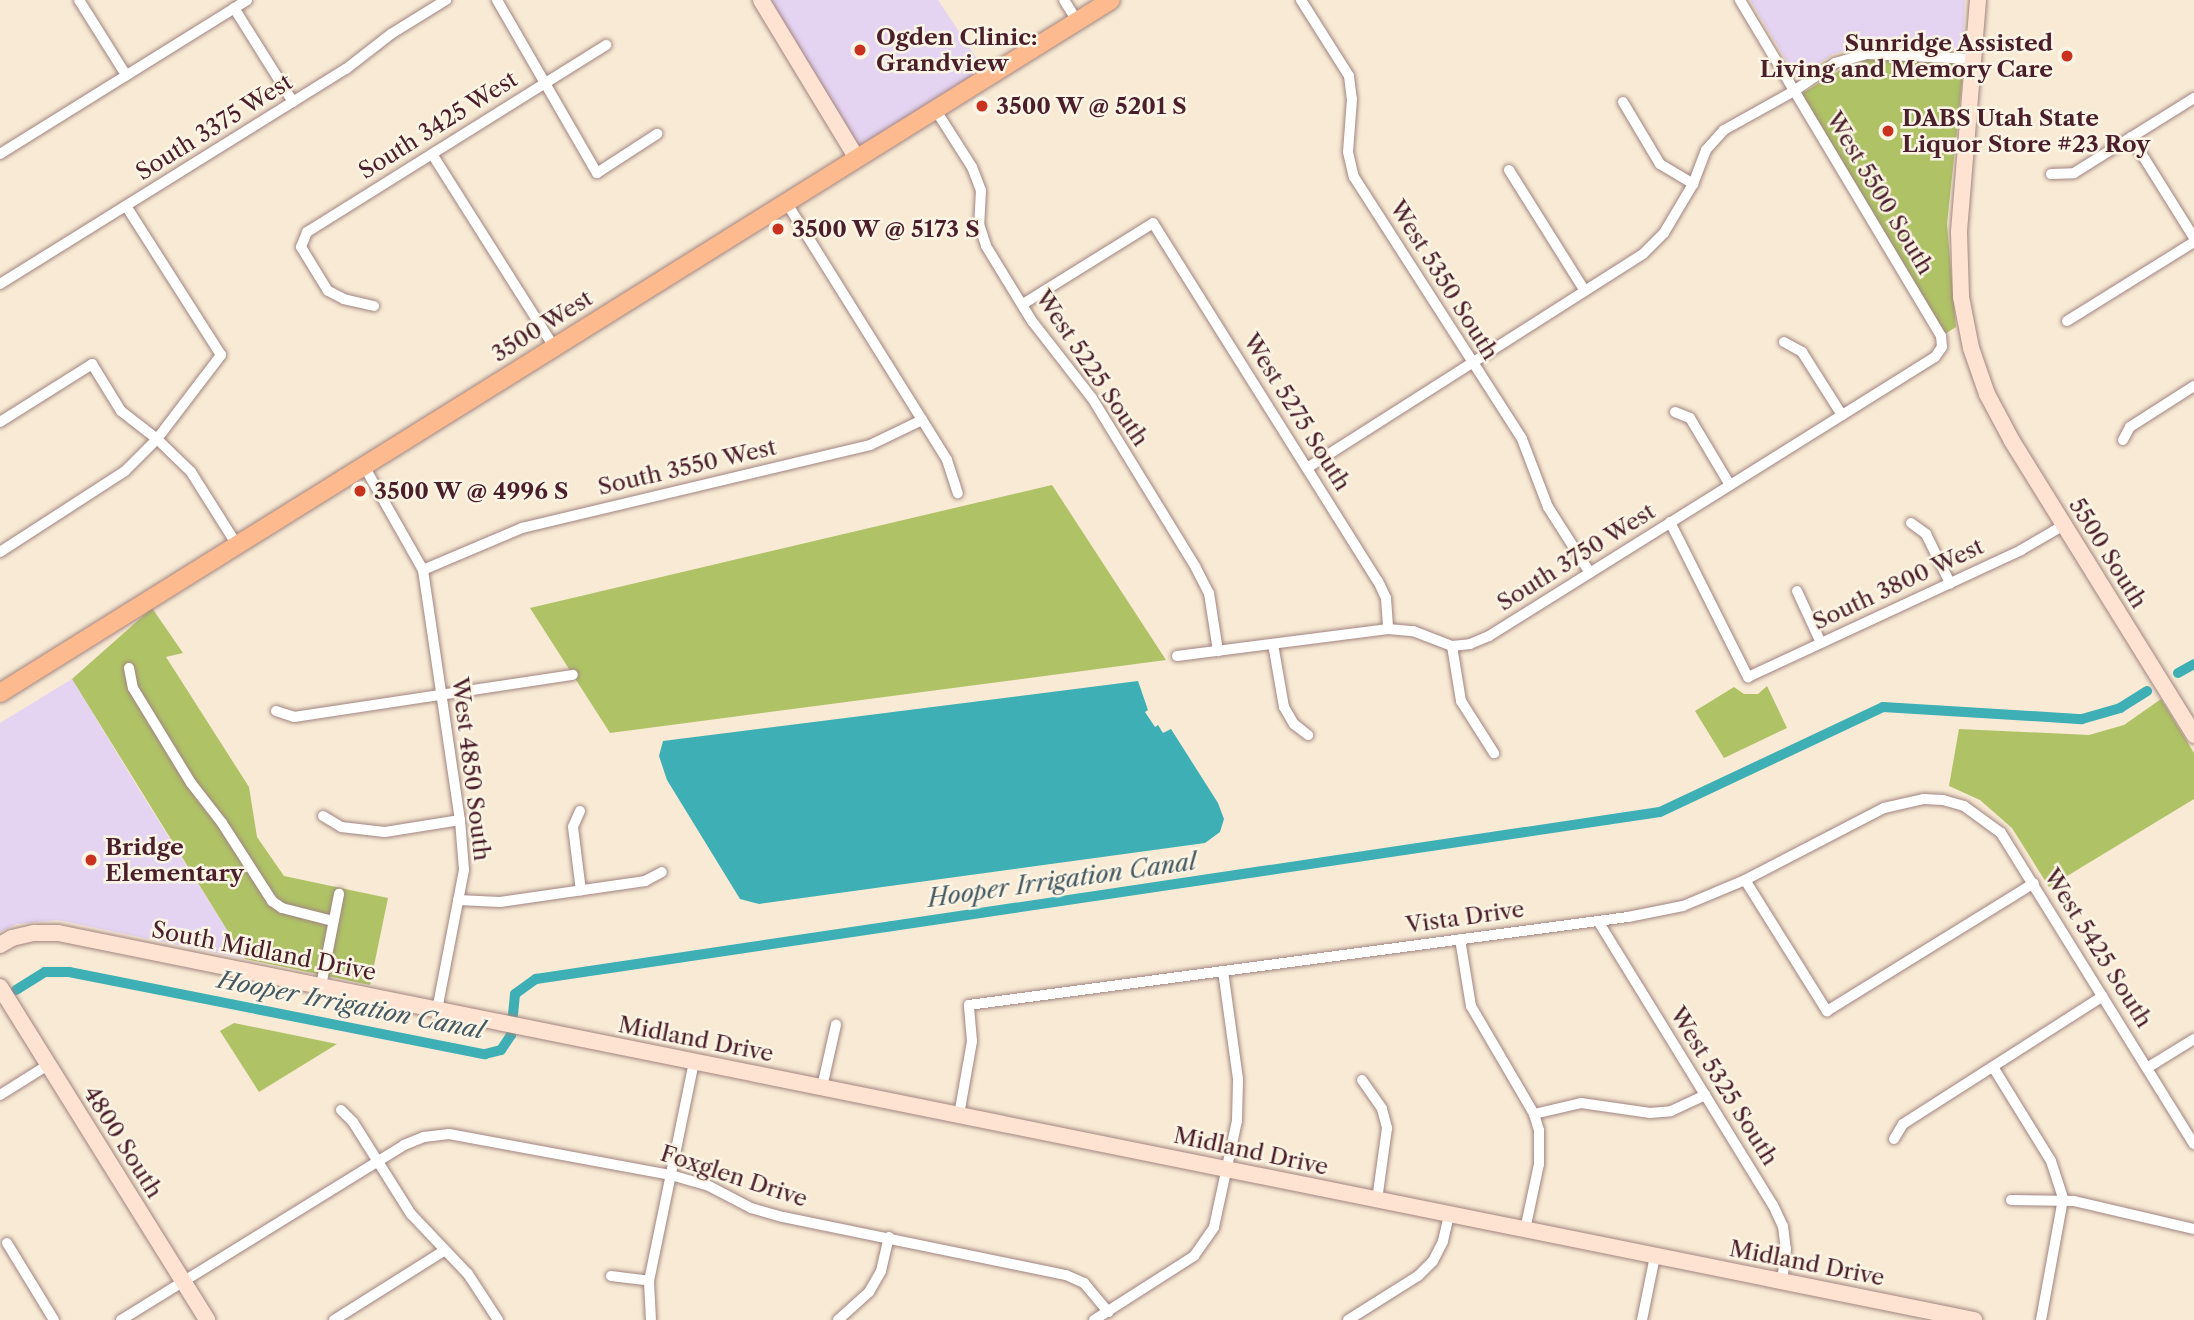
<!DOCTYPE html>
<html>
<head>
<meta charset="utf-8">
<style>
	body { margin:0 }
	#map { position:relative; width:2194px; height:1320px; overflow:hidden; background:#f8ead4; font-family:"Libre Caslon Text",serif }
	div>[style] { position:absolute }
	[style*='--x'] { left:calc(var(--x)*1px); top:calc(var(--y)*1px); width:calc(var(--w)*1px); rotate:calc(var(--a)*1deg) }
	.built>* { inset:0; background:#e4d3f1 }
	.green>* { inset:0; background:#afc266 }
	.water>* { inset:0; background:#3eafb5 }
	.canal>* { height:10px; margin:-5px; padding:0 5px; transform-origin:5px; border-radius:5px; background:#3eafb5 }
	.roads { filter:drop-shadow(0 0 2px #a18480) drop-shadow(0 0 2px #a18480) }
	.street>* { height:10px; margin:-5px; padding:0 5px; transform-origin:5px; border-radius:5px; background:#fff }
	.secondary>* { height:16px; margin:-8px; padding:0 8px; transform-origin:8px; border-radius:8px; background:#fee3d2 }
	.primary>* { height:18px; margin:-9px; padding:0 9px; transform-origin:9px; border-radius:9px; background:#fcba8e }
	.dots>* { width:19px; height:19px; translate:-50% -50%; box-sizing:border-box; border:4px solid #fcf5e5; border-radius:50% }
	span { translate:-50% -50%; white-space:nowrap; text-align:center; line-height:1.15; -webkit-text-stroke:5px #fcf5e5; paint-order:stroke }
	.poi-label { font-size:23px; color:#4a1f2b; font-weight:700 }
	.left { translate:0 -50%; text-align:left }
	.right { translate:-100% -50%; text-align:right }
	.street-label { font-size:23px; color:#4a1f2b }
	.water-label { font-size:24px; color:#455962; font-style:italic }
</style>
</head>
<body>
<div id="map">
	<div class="built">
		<div style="clip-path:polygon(757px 0,938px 0,985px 71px,853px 155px)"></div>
		<div style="clip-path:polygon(1750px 0,1965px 0,1963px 51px,1872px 43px,1833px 54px,1797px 78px)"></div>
		<div style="clip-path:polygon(72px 679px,138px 788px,245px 959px,58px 920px,17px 924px,0 932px,0 723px)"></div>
	</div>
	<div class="green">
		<div style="clip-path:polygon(1876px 56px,1964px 64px,1947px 224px,1956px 327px,1945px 334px,1798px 96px,1842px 69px)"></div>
		<div style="clip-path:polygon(1052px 485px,1166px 660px,610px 733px,530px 608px)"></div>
		<div style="clip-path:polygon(152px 608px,183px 653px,166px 657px,249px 787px,257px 837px,284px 876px,388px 898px,370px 985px,245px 959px,72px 679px)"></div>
		<div style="clip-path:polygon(1767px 686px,1787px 728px,1724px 758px,1695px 711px,1734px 687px,1744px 694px,1758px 694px)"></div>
		<div style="clip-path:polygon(2161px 699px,2194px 753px,2194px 799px,2049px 887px,2012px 828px,1980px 800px,1949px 786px,1959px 729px,2089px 735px,2124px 725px)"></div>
		<div style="clip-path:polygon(234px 1023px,337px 1044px,259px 1092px,220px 1031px)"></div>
	</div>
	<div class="water">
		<div style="clip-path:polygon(1138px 681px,1148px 710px,1145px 712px,1155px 727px,1158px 725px,1163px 733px,1171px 729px,1218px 803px,1224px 819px,1220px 832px,1205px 843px,759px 904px,740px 899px,667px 780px,659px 756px,663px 741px)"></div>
	</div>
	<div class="canal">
		<div style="--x:2178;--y:673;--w:18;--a:-29"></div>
		<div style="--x:16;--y:990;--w:34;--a:-32"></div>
		<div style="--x:45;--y:972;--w:24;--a:0"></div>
		<div style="--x:69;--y:972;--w:424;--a:11.2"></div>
		<div style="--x:485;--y:1054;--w:16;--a:-14"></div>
		<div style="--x:501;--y:1050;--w:18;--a:-56"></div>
		<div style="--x:511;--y:1035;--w:41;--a:-84.4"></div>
		<div style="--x:515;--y:994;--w:26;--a:-36"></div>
		<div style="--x:536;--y:979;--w:1136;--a:-8.45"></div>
		<div style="--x:1660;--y:812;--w:246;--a:-25.2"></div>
		<div style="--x:1883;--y:707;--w:199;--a:3.5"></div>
		<div style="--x:2082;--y:719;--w:40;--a:-16"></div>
		<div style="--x:2120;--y:708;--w:32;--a:-32"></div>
	</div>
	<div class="roads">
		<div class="street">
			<div style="--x:79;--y:0;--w:89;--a:57.9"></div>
			<div style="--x:497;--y:0;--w:200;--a:60"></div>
			<div style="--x:597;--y:173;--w:72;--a:-33"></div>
			<div style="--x:1064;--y:0;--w:25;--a:58"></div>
			<div style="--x:1301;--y:0;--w:90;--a:57.7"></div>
			<div style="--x:1349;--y:76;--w:23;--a:83"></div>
			<div style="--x:1352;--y:99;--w:53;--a:94.3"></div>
			<div style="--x:1348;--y:152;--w:26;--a:77"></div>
			<div style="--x:1354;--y:177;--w:311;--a:57.3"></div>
			<div style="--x:1522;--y:439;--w:73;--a:69.1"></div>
			<div style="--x:1548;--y:507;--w:78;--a:57.5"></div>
			<div style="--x:234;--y:8;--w:111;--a:57.9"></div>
			<div style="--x:1623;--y:102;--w:72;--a:59.2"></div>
			<div style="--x:1660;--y:164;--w:39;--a:31"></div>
			<div style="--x:935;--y:109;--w:69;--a:57.5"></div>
			<div style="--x:972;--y:167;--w:25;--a:69"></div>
			<div style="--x:981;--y:190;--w:34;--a:93"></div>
			<div style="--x:979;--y:224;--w:23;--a:72"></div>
			<div style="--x:986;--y:246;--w:88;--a:58.5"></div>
			<div style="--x:1032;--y:321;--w:98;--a:52.1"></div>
			<div style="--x:1092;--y:398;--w:199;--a:58.5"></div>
			<div style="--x:1196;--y:568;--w:28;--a:63"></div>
			<div style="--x:1209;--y:593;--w:59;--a:81.2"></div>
			<div style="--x:2131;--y:137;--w:119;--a:58"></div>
			<div style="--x:0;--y:154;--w:291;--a:-31.9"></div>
			<div style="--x:432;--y:154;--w:228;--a:57.7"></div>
			<div style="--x:1509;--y:170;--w:143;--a:57.9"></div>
			<div style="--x:2051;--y:174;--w:23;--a:-2"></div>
			<div style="--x:2074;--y:173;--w:142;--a:-32"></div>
			<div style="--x:786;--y:202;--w:304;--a:58"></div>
			<div style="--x:947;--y:460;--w:35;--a:72"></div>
			<div style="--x:0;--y:284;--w:407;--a:-31.9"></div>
			<div style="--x:346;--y:69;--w:57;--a:-37.9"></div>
			<div style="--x:391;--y:34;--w:65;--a:-31.7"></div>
			<div style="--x:1023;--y:304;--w:153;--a:-31.9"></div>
			<div style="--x:1153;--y:223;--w:423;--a:57.9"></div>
			<div style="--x:1378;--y:581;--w:19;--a:65"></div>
			<div style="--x:1386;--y:598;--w:31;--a:86"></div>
			<div style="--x:374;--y:306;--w:31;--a:-167"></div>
			<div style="--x:344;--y:299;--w:18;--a:-153"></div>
			<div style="--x:328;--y:291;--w:52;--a:-121.5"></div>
			<div style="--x:301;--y:247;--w:16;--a:-68"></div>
			<div style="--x:307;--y:232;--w:353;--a:-32"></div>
			<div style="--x:2067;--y:321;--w:150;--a:-31.9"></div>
			<div style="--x:1784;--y:342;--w:21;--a:29"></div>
			<div style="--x:1802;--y:352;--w:75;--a:57.6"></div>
			<div style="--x:1675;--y:412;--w:16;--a:22"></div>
			<div style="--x:1690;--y:418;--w:78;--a:59.2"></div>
			<div style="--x:0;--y:422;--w:109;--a:-32.2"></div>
			<div style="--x:92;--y:364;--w:55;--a:58.3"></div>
			<div style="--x:121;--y:411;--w:46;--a:37.9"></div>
			<div style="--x:157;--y:439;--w:47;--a:44.1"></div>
			<div style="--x:191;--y:472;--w:86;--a:57.8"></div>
			<div style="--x:2123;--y:440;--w:15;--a:-62"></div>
			<div style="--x:2130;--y:427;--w:76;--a:-32.6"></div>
			<div style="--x:364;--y:466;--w:120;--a:60.4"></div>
			<div style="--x:423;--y:570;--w:253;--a:81.6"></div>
			<div style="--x:460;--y:820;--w:50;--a:85.4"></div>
			<div style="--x:464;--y:870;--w:143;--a:100.9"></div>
			<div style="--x:1307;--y:468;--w:398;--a:-32.5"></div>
			<div style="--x:1643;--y:254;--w:30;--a:-45"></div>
			<div style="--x:1664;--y:233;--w:57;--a:-59.4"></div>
			<div style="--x:1693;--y:184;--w:36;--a:-69"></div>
			<div style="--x:1706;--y:150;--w:27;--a:-48"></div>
			<div style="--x:1724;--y:130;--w:80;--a:-29.1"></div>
			<div style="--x:1794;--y:91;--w:50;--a:-34.3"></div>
			<div style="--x:1835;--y:63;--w:33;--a:-16"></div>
			<div style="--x:1867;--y:54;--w:105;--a:2.7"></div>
			<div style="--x:1670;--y:522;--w:174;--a:63.3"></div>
			<div style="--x:1748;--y:677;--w:301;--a:-24.9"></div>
			<div style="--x:2021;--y:550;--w:50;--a:-30.2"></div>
			<div style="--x:1911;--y:523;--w:19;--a:36"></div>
			<div style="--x:1926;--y:534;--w:55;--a:63.9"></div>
			<div style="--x:0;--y:552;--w:149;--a:-32.9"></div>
			<div style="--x:125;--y:471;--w:45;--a:-45"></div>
			<div style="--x:157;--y:439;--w:106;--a:-52.7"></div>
			<div style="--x:221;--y:355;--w:177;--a:-122.5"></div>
			<div style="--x:423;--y:570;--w:108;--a:-23"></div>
			<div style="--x:522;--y:528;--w:358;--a:-13.4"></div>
			<div style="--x:870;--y:445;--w:58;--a:-25.7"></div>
			<div style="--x:1797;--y:591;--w:57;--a:65.2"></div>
			<div style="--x:1273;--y:644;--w:64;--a:80.1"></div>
			<div style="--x:1284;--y:707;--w:20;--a:60"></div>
			<div style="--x:1294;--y:724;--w:18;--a:38"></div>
			<div style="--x:1452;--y:646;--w:56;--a:80.7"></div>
			<div style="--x:1461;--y:701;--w:62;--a:57.6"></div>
			<div style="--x:1177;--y:656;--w:213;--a:-7.3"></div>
			<div style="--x:1388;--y:629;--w:25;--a:5"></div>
			<div style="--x:1413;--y:631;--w:42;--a:21"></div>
			<div style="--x:1452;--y:646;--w:18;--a:-6"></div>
			<div style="--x:1470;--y:644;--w:21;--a:-23"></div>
			<div style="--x:1489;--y:636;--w:526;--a:-32.03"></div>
			<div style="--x:1935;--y:357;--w:12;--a:-55"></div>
			<div style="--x:1942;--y:347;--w:11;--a:-95"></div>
			<div style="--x:1941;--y:336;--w:392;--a:-120.9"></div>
			<div style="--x:129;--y:668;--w:20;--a:79"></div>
			<div style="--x:133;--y:688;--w:111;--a:58.6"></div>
			<div style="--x:191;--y:783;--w:51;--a:52.2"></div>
			<div style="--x:222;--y:823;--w:93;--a:57.3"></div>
			<div style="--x:272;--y:901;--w:12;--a:35"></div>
			<div style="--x:282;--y:908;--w:53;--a:14.3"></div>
			<div style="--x:276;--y:711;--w:19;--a:18"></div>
			<div style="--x:294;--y:717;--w:282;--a:-8.6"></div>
			<div style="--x:580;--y:811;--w:17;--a:114"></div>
			<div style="--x:573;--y:827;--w:64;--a:82.9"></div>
			<div style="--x:323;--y:816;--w:21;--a:31"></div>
			<div style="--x:341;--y:827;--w:44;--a:6.5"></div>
			<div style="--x:385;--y:832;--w:76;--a:-9.1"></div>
			<div style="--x:1745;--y:880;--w:155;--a:58"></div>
			<div style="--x:1827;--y:1011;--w:243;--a:-31.7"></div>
			<div style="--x:458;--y:900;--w:42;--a:2.7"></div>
			<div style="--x:500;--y:902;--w:147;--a:-8.2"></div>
			<div style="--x:645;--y:881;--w:19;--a:-28"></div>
			<div style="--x:1598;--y:921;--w:334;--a:58.4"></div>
			<div style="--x:1773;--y:1205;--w:23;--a:65"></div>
			<div style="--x:1783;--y:1226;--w:23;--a:83"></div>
			<div style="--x:1786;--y:1249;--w:32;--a:97"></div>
			<div style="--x:1460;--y:939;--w:68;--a:80.7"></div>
			<div style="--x:1471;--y:1006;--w:125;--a:59.7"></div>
			<div style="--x:1534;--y:1114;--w:17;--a:73"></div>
			<div style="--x:1539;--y:1130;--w:34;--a:90"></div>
			<div style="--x:1539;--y:1164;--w:67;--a:102"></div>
			<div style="--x:321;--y:986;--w:94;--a:-78.9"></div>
			<div style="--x:1993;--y:1067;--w:110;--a:58.3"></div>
			<div style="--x:2051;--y:1161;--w:40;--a:72"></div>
			<div style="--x:2063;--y:1199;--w:123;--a:100.3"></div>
			<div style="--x:2147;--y:1068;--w:55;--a:-31.7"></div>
			<div style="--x:1362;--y:1080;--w:35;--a:55"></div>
			<div style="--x:1382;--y:1109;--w:20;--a:75"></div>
			<div style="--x:1387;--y:1128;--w:73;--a:97.9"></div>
			<div style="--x:822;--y:1087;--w:64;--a:-77.3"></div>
			<div style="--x:0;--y:1095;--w:57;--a:-32"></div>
			<div style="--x:341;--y:1110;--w:17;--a:45"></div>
			<div style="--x:353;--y:1122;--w:109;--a:57.8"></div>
			<div style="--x:411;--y:1214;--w:83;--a:46.5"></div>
			<div style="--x:468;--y:1274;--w:55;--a:56.9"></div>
			<div style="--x:1534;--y:1114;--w:48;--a:-13.2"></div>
			<div style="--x:1581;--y:1103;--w:70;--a:8.2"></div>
			<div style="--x:1650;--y:1113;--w:21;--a:-5"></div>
			<div style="--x:1671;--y:1111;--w:38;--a:-25"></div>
			<div style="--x:959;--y:1115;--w:75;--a:-80"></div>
			<div style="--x:972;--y:1041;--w:36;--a:-95"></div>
			<div style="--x:969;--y:1005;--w:665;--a:-7.61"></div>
			<div style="--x:1628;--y:917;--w:56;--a:-11.3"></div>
			<div style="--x:1683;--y:906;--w:67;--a:-22.8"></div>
			<div style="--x:1745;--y:880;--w:157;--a:-27.4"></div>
			<div style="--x:1884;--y:808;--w:41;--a:-12.7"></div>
			<div style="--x:1924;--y:799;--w:19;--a:3"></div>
			<div style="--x:1943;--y:800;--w:22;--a:16"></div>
			<div style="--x:1964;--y:806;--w:46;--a:36.1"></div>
			<div style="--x:2001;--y:833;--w:366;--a:58.2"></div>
			<div style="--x:1894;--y:1139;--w:17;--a:-59"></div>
			<div style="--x:1903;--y:1124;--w:237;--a:-32.6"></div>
			<div style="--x:2011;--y:1200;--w:63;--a:0.9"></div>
			<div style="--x:2074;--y:1201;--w:123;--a:13.1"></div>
			<div style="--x:7;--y:1243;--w:90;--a:58.6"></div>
			<div style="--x:611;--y:1276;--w:38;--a:7"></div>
			<div style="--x:121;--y:1320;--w:333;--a:-31.7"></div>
			<div style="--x:404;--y:1145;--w:22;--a:-22"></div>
			<div style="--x:424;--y:1137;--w:25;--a:-7"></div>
			<div style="--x:449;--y:1134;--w:226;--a:10.5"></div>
			<div style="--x:671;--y:1175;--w:37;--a:16"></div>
			<div style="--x:707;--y:1185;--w:50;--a:27.6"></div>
			<div style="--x:751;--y:1208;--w:33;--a:16"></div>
			<div style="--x:783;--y:1217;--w:289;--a:11.6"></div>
			<div style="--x:1066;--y:1275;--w:20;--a:24"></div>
			<div style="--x:1084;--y:1283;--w:38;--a:50"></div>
			<div style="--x:334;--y:1320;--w:131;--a:-32.2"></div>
			<div style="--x:651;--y:1320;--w:39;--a:-93"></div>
			<div style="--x:649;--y:1281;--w:225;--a:-78.4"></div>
			<div style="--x:838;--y:1320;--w:42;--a:-42.1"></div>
			<div style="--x:869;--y:1292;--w:24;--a:-60"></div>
			<div style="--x:881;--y:1271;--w:35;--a:-77"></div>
			<div style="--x:1094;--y:1320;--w:119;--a:-32.6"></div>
			<div style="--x:1194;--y:1256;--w:35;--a:-55"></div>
			<div style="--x:1214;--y:1227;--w:108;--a:-77.8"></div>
			<div style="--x:1237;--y:1121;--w:42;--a:-88.6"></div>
			<div style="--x:1238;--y:1079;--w:109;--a:-97.9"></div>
			<div style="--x:1348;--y:1320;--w:83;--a:-32.2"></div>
			<div style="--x:1418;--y:1276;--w:21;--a:-45"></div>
			<div style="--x:1433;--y:1261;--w:22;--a:-63"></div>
			<div style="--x:1443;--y:1241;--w:27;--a:-77"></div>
			<div style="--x:1642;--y:1320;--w:65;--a:-78.5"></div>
		</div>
		<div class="secondary">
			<div style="--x:761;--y:0;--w:184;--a:58.8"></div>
			<div style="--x:1978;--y:0;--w:233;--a:94.7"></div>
			<div style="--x:1959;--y:232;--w:65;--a:88.2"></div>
			<div style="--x:1961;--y:297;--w:52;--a:78.9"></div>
			<div style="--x:1971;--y:348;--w:49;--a:70.8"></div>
			<div style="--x:1987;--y:394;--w:53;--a:62"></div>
			<div style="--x:2012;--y:441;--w:346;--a:58.2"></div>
			<div style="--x:0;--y:945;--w:14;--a:-30"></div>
			<div style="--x:12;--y:938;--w:23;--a:-13"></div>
			<div style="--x:34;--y:933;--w:24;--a:0"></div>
			<div style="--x:58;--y:933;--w:1955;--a:11.42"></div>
			<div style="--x:0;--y:987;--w:392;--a:58.1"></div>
		</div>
		<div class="primary">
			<div style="--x:0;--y:693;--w:1309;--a:-31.95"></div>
		</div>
	</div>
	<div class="dots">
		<div style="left:860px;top:50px;background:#c8321e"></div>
		<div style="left:2067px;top:56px;background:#c8321e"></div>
		<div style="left:982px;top:106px;background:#c8321e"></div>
		<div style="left:1888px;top:131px;background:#c8321e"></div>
		<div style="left:778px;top:229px;background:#c8321e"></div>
		<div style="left:360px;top:491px;background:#c8321e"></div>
		<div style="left:91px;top:860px;background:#c8321e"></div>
	</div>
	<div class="poi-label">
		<span class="left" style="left:876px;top:50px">Ogden Clinic:<br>Grandview</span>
		<span class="right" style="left:2053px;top:56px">Sunridge Assisted<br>Living and Memory Care</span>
		<span class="left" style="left:996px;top:106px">3500 W @ 5201 S</span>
		<span class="left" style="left:1902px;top:131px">DABS Utah State<br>Liquor Store #23 Roy</span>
		<span class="left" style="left:792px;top:229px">3500 W @ 5173 S</span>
		<span class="left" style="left:374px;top:491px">3500 W @ 4996 S</span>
		<span class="left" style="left:105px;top:860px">Bridge<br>Elementary</span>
	</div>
	<div class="street-label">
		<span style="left:438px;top:125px;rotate:-32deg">South 3425 West</span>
		<span style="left:214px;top:127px;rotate:-32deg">South 3375 West</span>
		<span style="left:1880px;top:193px;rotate:59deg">West 5500 South</span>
		<span style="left:1444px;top:280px;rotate:58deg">West 5350 South</span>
		<span style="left:542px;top:326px;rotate:-32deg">3500 West</span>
		<span style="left:1092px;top:368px;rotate:56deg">West 5225 South</span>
		<span style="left:1297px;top:412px;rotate:58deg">West 5275 South</span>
		<span style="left:687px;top:467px;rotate:-13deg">South 3550 West</span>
		<span style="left:2108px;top:553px;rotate:58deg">5500 South</span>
		<span style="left:1576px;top:557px;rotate:-32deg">South 3750 West</span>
		<span style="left:1898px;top:584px;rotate:-25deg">South 3800 West</span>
		<span style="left:471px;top:769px;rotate:83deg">West 4850 South</span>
		<span style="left:1465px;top:917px;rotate:-8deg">Vista Drive</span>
		<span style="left:2098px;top:948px;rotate:58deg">West 5425 South</span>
		<span style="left:264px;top:951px;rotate:11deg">South Midland Drive</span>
		<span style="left:696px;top:1039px;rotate:11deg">Midland Drive</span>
		<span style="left:1724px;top:1086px;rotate:58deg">West 5325 South</span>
		<span style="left:123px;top:1142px;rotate:58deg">4800 South</span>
		<span style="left:1251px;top:1151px;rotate:12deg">Midland Drive</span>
		<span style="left:734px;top:1176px;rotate:18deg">Foxglen Drive</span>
		<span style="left:1807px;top:1263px;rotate:11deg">Midland Drive</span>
	</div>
	<div class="water-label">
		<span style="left:1062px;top:880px;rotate:-8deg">Hooper Irrigation Canal</span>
		<span style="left:351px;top:1005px;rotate:11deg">Hooper Irrigation Canal</span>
	</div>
</div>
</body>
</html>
